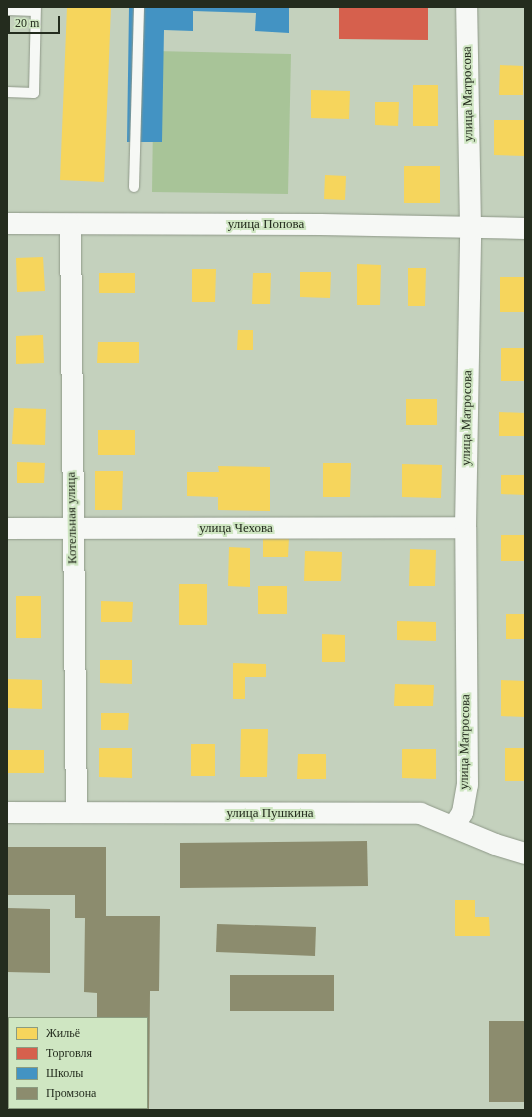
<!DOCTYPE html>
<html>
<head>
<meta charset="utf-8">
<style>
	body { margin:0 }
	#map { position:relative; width:532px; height:1117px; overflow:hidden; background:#c4d1bd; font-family:Georgia,serif }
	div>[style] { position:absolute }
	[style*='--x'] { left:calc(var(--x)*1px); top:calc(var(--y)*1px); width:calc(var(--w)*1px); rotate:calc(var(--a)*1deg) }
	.green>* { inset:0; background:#a8c498 }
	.homes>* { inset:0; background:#f6d55c }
	.shops>* { inset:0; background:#d6604d }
	.schools>* { inset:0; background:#4393c3 }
	.industry>* { inset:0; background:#8c8c6e }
	.roads { filter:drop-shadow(0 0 1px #8e9888) drop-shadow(0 0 1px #8e9888) }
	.service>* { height:10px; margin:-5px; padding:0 5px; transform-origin:5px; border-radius:5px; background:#f6f8f5 }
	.minor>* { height:21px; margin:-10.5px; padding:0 10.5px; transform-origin:10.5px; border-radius:10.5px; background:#f6f8f5 }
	span { translate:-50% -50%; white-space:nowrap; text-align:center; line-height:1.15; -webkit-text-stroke:4px #cfe6c2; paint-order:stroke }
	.street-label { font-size:13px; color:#242c1e }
	.frame { position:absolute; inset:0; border:8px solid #242c1e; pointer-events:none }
	.legend { position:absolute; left:8px; top:1017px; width:140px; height:92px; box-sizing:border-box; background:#cfe6c2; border:1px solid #8b9c80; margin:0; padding:5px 7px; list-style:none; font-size:12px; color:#242c1e }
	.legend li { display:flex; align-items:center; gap:8px; height:20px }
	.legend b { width:20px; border:1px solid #8b9c80 }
	.scale { position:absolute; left:8px; top:16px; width:52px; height:18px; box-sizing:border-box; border:2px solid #242c1e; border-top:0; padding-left:5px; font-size:12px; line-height:14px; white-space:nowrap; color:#242c1e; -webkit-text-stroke:3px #cfe6c2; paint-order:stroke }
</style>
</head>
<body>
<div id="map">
	<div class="green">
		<div style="clip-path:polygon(154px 51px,291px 54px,288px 194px,152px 192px)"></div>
	</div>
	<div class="homes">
		<div style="clip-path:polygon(67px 7px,111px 7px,104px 182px,60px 180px)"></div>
		<div style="clip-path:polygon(500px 65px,523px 66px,523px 95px,499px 95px)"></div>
		<div style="clip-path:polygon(413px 85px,438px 85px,438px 126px,413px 126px)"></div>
		<div style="clip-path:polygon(311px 90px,350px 91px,349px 119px,311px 118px)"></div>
		<div style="clip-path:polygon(375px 102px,399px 102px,398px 126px,375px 125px)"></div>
		<div style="clip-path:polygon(494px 120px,525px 120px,525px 156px,494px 155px)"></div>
		<div style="clip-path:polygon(404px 166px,440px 166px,440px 203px,404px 203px)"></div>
		<div style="clip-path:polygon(325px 175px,346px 176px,345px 200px,324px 199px)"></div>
		<div style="clip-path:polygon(43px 257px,45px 291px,17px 292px,16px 258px)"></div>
		<div style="clip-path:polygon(357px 264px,381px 265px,380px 305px,357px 305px)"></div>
		<div style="clip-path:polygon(408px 268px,426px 268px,425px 306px,408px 306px)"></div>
		<div style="clip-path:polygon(192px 269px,216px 269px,215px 302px,192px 302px)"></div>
		<div style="clip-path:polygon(300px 272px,331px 272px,330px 298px,300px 297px)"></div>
		<div style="clip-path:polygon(99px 273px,135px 273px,135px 293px,99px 293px)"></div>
		<div style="clip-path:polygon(253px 273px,271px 273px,270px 304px,252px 304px)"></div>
		<div style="clip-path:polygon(500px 277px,525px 277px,525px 312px,500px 312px)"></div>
		<div style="clip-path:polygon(238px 330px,253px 330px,253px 350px,237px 350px)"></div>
		<div style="clip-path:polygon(43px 335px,44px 363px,16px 364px,16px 336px)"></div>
		<div style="clip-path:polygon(98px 342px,139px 342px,139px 363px,97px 363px)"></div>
		<div style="clip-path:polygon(501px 348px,525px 348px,525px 381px,501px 381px)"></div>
		<div style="clip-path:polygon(406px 399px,437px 399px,437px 425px,406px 425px)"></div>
		<div style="clip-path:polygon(14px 408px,46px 409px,45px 445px,12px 444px)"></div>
		<div style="clip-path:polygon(499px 412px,525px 413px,525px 436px,499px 436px)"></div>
		<div style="clip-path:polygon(98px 430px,135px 430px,135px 455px,98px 455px)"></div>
		<div style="clip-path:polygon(17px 462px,45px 463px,44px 483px,17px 483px)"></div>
		<div style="clip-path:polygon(323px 463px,351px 463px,350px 497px,323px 497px)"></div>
		<div style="clip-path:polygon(402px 464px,442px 465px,441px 498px,402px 497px)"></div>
		<div style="clip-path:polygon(218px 466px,270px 467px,270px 511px,218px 510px,218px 497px,187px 496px,187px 472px,219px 472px)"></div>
		<div style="clip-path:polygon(95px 471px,123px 471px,122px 510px,95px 510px)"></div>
		<div style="clip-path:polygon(501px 475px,525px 475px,525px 495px,501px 494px)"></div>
		<div style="clip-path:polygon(501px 535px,525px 535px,525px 561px,501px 561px)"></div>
		<div style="clip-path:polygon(263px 536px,289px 537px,288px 557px,263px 557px)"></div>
		<div style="clip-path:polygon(229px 547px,250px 548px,250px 587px,228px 586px)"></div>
		<div style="clip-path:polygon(410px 549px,436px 550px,435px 586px,409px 586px)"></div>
		<div style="clip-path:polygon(305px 551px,342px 552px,341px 581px,304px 581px)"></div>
		<div style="clip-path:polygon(179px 584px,207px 584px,207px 625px,179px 625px)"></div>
		<div style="clip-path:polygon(258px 586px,287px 586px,287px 614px,258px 614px)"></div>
		<div style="clip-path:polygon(16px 596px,41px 596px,41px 638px,16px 638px)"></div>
		<div style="clip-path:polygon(101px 601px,133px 602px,132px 622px,101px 622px)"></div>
		<div style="clip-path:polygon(506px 614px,525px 614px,525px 639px,506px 639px)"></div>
		<div style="clip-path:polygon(397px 621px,436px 622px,436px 641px,397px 640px)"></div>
		<div style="clip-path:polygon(322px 634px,345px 635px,345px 662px,322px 662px)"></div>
		<div style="clip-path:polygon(100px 660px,132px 660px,132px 684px,100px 683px)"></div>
		<div style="clip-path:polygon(233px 663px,266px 664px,266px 677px,245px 677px,245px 699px,233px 699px)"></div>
		<div style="clip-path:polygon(8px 679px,42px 680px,42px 709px,8px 708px)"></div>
		<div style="clip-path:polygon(501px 680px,525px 681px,525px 717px,501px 716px)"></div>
		<div style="clip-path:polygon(395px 684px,434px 685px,433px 706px,394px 706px)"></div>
		<div style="clip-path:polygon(101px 713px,129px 713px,128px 730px,101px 730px)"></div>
		<div style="clip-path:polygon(241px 729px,268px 729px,267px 777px,240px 777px)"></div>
		<div style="clip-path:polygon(191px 744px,215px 744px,215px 776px,191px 776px)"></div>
		<div style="clip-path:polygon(99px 748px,132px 748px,132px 778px,99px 777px)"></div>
		<div style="clip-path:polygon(505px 748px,525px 748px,525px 781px,505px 781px)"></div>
		<div style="clip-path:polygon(402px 749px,436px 749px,436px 779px,402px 778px)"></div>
		<div style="clip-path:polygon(7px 750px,44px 750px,44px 773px,7px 773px)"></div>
		<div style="clip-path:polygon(298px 754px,326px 754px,326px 779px,297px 779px)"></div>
		<div style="clip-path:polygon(455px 900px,475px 900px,475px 917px,489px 917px,490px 936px,455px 936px)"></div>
	</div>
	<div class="shops">
		<div style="clip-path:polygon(339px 7px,428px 8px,428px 40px,339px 39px)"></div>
	</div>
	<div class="schools">
		<div style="clip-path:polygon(129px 7px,289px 7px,289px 33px,255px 31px,256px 13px,193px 11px,193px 31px,164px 30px,162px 142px,127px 142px)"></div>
	</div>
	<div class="industry">
		<div style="clip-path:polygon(367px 841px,368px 886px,180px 888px,180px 843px)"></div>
		<div style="clip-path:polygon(7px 847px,106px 847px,106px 916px,160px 916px,159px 991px,150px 991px,149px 1110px,113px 1110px,147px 1108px,147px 1018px,97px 1018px,97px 993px,84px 992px,85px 918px,75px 918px,75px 895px,7px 895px)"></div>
		<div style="clip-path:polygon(7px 908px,50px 909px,50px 973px,7px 972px)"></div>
		<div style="clip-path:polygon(217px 924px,316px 927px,315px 956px,216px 952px)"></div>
		<div style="clip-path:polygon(230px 975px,334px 975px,334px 1011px,230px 1011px)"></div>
		<div style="clip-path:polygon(489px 1021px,525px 1021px,525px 1102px,489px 1102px)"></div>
		<div style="clip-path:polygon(7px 1027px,9px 1027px,9px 1104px,7px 1104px)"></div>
	</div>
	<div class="roads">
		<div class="service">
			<div style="--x:7;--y:10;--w:28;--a:2"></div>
			<div style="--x:7;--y:92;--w:27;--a:2"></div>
			<div style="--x:34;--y:93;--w:86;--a:-88.7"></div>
			<div style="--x:134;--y:187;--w:180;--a:-88.4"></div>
		</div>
		<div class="minor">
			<div style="--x:7;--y:223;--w:313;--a:0.2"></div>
			<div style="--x:320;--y:224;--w:205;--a:1.1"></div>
			<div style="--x:70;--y:224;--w:588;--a:89.42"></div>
			<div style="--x:7;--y:528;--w:458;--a:-0.1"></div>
			<div style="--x:7;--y:812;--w:413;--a:0.1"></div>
			<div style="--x:420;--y:813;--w:81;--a:22.5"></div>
			<div style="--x:495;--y:844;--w:31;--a:17"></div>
			<div style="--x:453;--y:826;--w:17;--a:-57"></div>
			<div style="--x:462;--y:812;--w:28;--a:-80"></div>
			<div style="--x:467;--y:784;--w:257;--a:-90.4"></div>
			<div style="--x:465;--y:527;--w:300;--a:-89"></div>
			<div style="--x:470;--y:227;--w:220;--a:-91"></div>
		</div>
	</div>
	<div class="street-label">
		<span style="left:468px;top:94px;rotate:-91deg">улица Матросова</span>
		<span style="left:266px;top:224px">улица Попова</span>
		<span style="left:467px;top:418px;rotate:-89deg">улица Матросова</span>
		<span style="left:72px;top:518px;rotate:-91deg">Котельная улица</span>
		<span style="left:236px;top:528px">улица Чехова</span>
		<span style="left:465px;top:742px;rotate:-89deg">улица Матросова</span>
		<span style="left:270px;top:813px">улица Пушкина</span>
	</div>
	<div class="frame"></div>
	<ul class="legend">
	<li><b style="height:11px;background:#f6d55c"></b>Жильё</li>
	<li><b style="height:11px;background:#d6604d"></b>Торговля</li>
	<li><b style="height:11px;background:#4393c3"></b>Школы</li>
	<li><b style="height:11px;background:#8c8c6e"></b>Промзона</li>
	</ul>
	<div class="scale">20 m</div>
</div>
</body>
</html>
